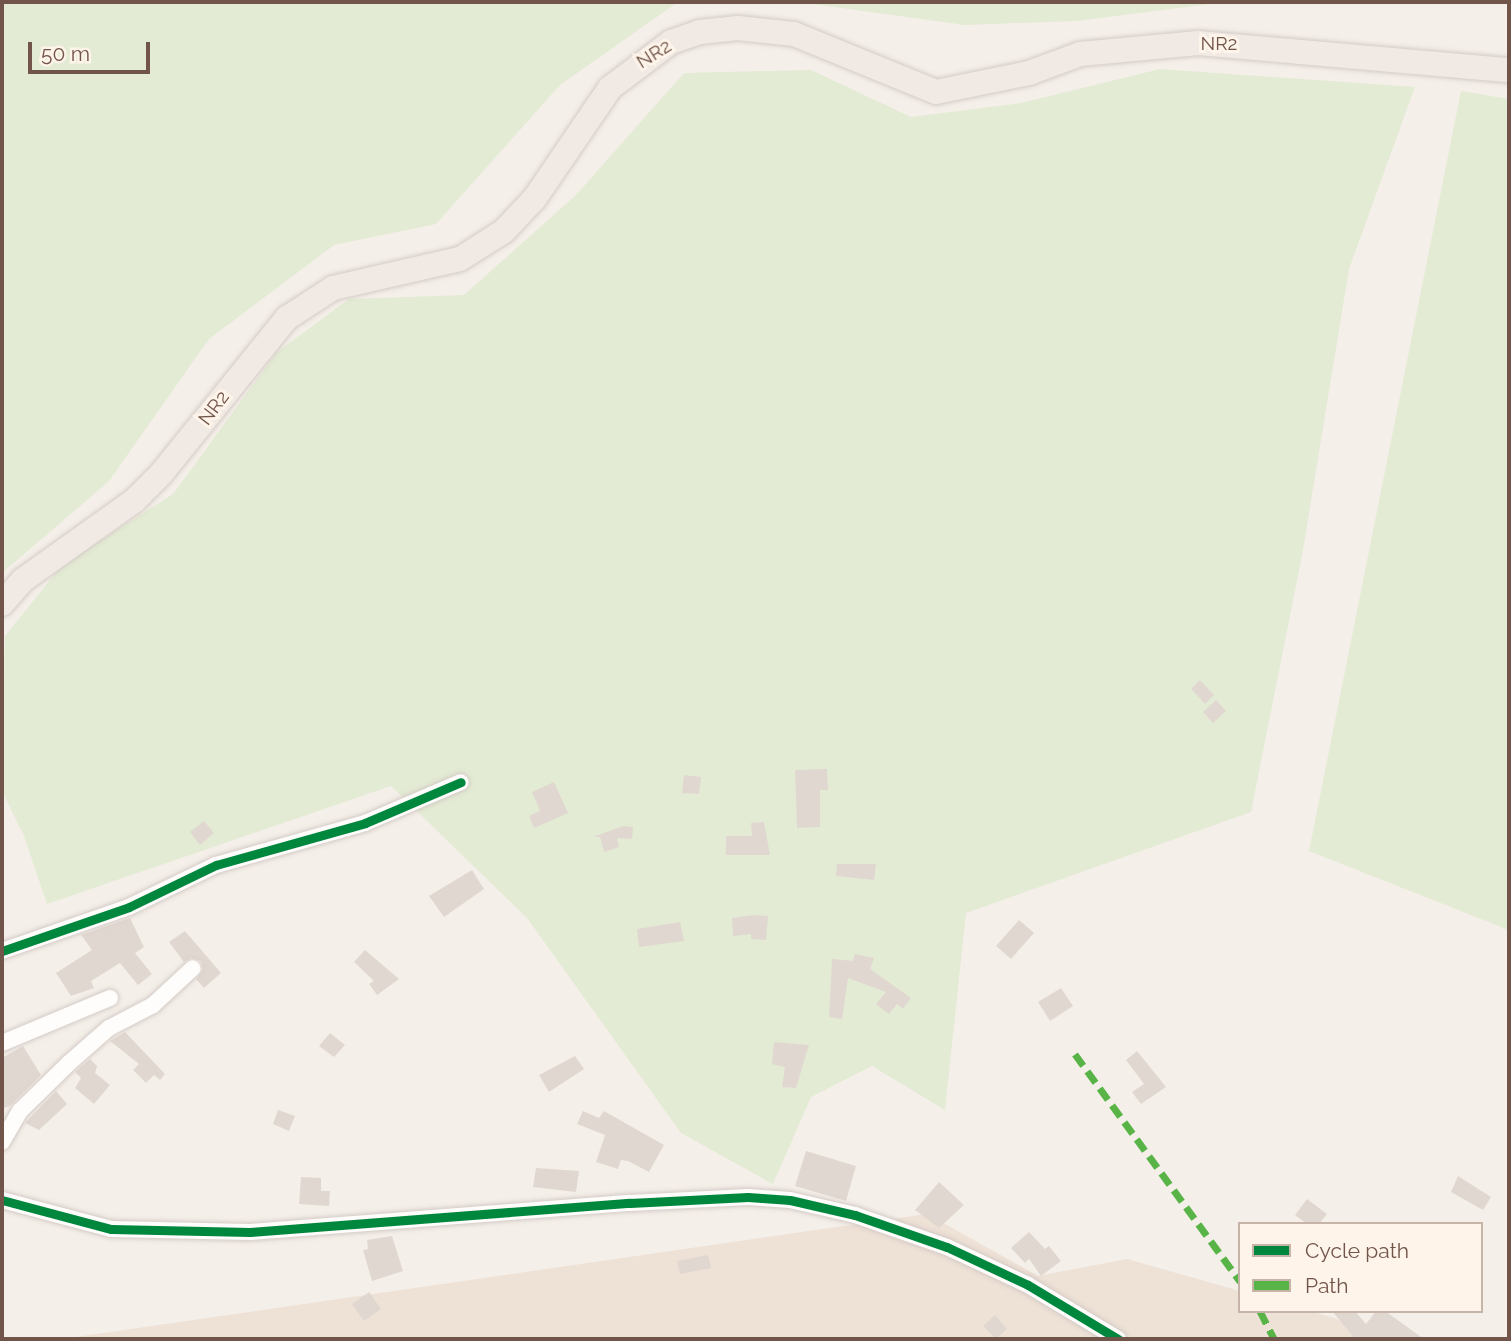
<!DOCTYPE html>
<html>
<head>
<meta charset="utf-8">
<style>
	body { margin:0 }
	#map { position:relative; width:1511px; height:1341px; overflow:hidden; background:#f5efe9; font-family:Raleway,sans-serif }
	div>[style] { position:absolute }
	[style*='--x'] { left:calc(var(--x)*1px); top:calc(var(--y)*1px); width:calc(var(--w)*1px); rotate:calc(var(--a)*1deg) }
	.residential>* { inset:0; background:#eee1d6 }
	.green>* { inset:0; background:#e3ebd4 }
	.building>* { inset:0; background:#e1d7d1 }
	.roads { filter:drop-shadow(0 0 2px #d4cbc6) drop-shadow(0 0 2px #d4cbc6) }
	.minor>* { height:16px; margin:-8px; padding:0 8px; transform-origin:8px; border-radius:8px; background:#fefdfc }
	.trunk>* { height:24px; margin:-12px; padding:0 12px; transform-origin:12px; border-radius:12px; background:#f0e9e4 }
	.quiet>* { height:7px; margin-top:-3.5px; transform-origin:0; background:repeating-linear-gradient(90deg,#59b447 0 14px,transparent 0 21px) }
	.cycleway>* { height:9px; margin:-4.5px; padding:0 4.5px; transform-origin:4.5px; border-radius:4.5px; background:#00873e }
	span { translate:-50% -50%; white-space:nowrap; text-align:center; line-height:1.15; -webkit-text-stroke:6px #fef4e9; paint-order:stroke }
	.street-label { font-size:19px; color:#72554a }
	.frame { position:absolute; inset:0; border:4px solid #72554a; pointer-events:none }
	.legend { position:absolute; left:1238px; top:1222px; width:245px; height:91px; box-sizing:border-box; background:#fef4e9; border:2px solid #c6b4a9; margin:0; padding:9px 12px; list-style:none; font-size:21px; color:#72554a }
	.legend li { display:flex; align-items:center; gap:14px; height:35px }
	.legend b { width:35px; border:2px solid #c6b4a9 }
	.scale { position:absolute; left:28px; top:42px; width:122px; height:32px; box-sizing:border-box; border:4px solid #72554a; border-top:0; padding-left:9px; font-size:21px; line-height:24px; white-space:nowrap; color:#72554a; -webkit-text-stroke:5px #fef4e9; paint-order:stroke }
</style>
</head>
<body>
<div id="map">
	<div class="residential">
		<div style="clip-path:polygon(927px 1214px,1038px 1276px,1127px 1259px,1240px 1291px,1240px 1311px,1310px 1311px,1337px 1319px,1374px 1339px,62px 1339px)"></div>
	</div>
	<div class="green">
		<div style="clip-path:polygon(2px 2px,678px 2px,560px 85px,436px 224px,334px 245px,209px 339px,109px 481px,2px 573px)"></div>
		<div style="clip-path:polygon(798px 2px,1225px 2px,1077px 21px,965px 25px)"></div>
		<div style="clip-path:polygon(1160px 69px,1415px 87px,1349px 269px,1303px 550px,1251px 812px,966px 913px,945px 1110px,872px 1066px,811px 1097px,773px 1184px,681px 1133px,527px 918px,391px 786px,47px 904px,24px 836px,2px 791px,5px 636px,63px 564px,173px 494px,277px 352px,349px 299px,464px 295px,576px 195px,684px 73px,811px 70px,911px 117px,1021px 103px)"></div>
		<div style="clip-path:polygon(1461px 91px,1509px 99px,1509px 930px,1309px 851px)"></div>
	</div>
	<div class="building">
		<div style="clip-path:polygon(1200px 680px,1214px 695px,1205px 704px,1191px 689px)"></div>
		<div style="clip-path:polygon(1216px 700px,1226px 711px,1213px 723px,1203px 712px)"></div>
		<div style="clip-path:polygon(827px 769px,828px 790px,820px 790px,820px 827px,797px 828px,795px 770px)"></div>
		<div style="clip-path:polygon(684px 775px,701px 777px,699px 794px,682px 793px)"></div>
		<div style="clip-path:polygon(554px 782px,568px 813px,534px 828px,529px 816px,540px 811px,532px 792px)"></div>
		<div style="clip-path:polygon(204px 821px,214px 833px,200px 845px,190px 832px)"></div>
		<div style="clip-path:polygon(764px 822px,770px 855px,726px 855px,726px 836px,752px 836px,751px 823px)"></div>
		<div style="clip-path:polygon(623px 826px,633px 827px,632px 839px,617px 838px,619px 847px,604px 852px,600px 837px,593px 837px)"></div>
		<div style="clip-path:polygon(837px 864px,876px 864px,874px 880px,836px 876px)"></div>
		<div style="clip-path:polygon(472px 870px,484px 889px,444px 917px,429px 896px)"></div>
		<div style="clip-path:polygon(753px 915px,768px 916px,766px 940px,751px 939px,751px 934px,733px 936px,732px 918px)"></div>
		<div style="clip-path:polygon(130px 918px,144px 947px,135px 953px,152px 974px,138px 985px,120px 963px,91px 981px,94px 988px,71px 996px,56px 973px,92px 950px,81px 935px)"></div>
		<div style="clip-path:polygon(1019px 920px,1034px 933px,1011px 959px,996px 946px)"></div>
		<div style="clip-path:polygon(680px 922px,684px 941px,639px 947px,637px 929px)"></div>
		<div style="clip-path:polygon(185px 931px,221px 973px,204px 988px,196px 979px,203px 970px,201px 961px,191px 958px,184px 962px,169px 942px)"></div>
		<div style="clip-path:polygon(365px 950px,399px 979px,377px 995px,369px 984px,374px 981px,354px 962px)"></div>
		<div style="clip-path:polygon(855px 954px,874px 958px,870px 969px,911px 998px,903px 1009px,897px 1004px,889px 1014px,876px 1004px,886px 992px,848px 978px,842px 1019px,829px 1017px,832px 959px,853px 961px)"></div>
		<div style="clip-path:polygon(1061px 988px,1073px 1006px,1050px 1021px,1038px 1002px)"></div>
		<div style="clip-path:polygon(125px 1032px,165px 1074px,160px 1080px,154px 1075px,146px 1083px,133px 1070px,139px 1064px,110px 1041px)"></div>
		<div style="clip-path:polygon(330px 1033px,345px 1045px,334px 1057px,319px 1046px)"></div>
		<div style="clip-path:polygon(774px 1042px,809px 1045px,796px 1088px,782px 1087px,785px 1067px,772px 1064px)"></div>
		<div style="clip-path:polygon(23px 1046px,41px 1075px,11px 1105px,2px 1109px,2px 1058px)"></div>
		<div style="clip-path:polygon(1137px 1051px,1166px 1087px,1141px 1104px,1132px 1092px,1144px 1084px,1126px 1060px)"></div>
		<div style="clip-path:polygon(575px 1056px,584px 1069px,549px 1092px,539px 1075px)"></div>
		<div style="clip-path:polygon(90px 1059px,97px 1066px,95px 1073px,110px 1085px,94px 1104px,75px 1088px,81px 1078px,75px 1072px)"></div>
		<div style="clip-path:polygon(56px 1091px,67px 1104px,39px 1130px,25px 1123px)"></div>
		<div style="clip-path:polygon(278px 1110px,295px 1116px,289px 1131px,273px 1124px)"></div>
		<div style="clip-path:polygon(583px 1111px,599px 1118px,604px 1111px,664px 1145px,649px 1172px,628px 1161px,621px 1160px,618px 1169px,596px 1162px,605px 1135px,577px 1124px)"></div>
		<div style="clip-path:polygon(806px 1151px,856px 1166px,846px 1201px,795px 1186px)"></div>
		<div style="clip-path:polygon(536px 1168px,579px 1171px,576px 1192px,533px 1187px)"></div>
		<div style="clip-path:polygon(1458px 1176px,1491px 1197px,1483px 1210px,1451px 1192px)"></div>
		<div style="clip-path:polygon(301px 1177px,321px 1178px,321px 1191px,330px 1191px,329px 1206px,299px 1204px)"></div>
		<div style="clip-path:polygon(939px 1182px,964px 1205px,939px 1228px,915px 1210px)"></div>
		<div style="clip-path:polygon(1307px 1199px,1327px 1214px,1319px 1224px,1307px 1224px,1295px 1215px)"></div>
		<div style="clip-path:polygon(1029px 1232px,1045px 1249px,1049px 1246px,1061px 1261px,1041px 1276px,1029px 1259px,1025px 1263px,1011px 1248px)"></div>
		<div style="clip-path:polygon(392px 1236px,403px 1271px,372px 1281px,363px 1250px,368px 1249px,367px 1240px)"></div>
		<div style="clip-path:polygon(708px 1255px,711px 1268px,680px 1274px,677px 1261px)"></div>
		<div style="clip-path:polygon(369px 1292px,381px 1309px,364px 1321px,352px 1304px)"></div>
		<div style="clip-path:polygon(1332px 1311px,1355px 1311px,1366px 1324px,1376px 1311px,1385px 1311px,1424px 1339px,1355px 1339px)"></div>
		<div style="clip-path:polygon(995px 1315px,1007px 1329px,996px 1339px,983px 1326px)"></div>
	</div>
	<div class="roads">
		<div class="minor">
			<div style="--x:2;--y:951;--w:134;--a:-19.1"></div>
			<div style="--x:129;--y:907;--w:97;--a:-25.8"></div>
			<div style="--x:216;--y:865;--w:155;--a:-15.7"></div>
			<div style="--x:365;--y:823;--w:104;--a:-23.1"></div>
			<div style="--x:2;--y:1043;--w:117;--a:-22.6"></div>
			<div style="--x:2;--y:1142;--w:36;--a:-60"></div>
			<div style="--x:20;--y:1111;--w:69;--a:-44.4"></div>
			<div style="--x:69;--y:1063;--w:53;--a:-41.2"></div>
			<div style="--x:109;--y:1028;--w:50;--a:-27.6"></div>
			<div style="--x:153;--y:1005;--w:54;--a:-42.8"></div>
			<div style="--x:2;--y:1200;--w:113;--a:14.9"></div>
			<div style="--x:111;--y:1229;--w:139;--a:1.2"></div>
			<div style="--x:250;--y:1232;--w:381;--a:-4.4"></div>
			<div style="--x:630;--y:1203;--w:118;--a:-2.9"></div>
			<div style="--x:748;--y:1197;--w:42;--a:4.1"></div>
			<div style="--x:790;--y:1200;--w:67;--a:13"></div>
			<div style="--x:855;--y:1215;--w:97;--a:19.2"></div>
			<div style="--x:947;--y:1247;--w:89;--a:25.1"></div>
			<div style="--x:1028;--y:1285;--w:105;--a:31"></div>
		</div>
		<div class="trunk">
			<div style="--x:2;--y:604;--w:32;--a:-49"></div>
			<div style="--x:23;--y:580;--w:138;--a:-35.5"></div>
			<div style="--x:135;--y:500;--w:37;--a:-45"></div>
			<div style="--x:161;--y:474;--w:201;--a:-51.1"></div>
			<div style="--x:287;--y:318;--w:55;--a:-33.1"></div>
			<div style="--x:333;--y:288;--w:130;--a:-12.9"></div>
			<div style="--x:460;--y:259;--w:52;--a:-32.5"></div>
			<div style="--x:504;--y:231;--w:45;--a:-46.8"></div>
			<div style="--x:535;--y:198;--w:133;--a:-55.7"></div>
			<div style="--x:610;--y:88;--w:76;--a:-37"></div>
			<div style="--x:671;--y:42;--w:31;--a:-19"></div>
			<div style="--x:700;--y:32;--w:38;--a:-6"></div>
			<div style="--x:738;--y:28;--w:56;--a:6.1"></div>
			<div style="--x:794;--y:34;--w:153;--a:22.2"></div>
			<div style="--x:936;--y:92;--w:95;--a:-11.5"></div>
			<div style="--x:1029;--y:73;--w:54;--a:-20.4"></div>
			<div style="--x:1080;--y:54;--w:119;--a:-5.3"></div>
			<div style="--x:1198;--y:43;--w:312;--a:5"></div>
		</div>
	</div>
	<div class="quiet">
		<div style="--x:1075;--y:1054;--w:281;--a:54"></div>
		<div style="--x:1260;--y:1311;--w:31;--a:63"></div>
	</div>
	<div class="cycleway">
		<div style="--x:2;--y:951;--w:134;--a:-19.1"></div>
		<div style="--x:129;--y:907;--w:97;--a:-25.8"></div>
		<div style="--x:216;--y:865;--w:155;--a:-15.7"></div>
		<div style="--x:365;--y:823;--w:104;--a:-23.1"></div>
		<div style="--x:2;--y:1200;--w:113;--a:14.9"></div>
		<div style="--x:111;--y:1229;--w:139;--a:1.2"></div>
		<div style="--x:250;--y:1232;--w:381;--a:-4.4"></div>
		<div style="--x:630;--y:1203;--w:118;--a:-2.9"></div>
		<div style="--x:748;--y:1197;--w:42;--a:4.1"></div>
		<div style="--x:790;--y:1200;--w:67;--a:13"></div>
		<div style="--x:855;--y:1215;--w:97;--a:19.2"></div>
		<div style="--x:947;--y:1247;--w:89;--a:25.1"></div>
		<div style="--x:1028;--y:1285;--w:105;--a:31"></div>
	</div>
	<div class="street-label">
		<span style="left:1219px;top:44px">NR2</span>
		<span style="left:654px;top:54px;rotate:-32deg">NR2</span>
		<span style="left:214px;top:408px;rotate:-53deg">NR2</span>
	</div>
	<div class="frame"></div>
	<ul class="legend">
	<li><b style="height:9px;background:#00873e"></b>Cycle path</li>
	<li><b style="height:9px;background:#59b447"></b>Path</li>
	</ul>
	<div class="scale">50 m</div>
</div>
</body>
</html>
